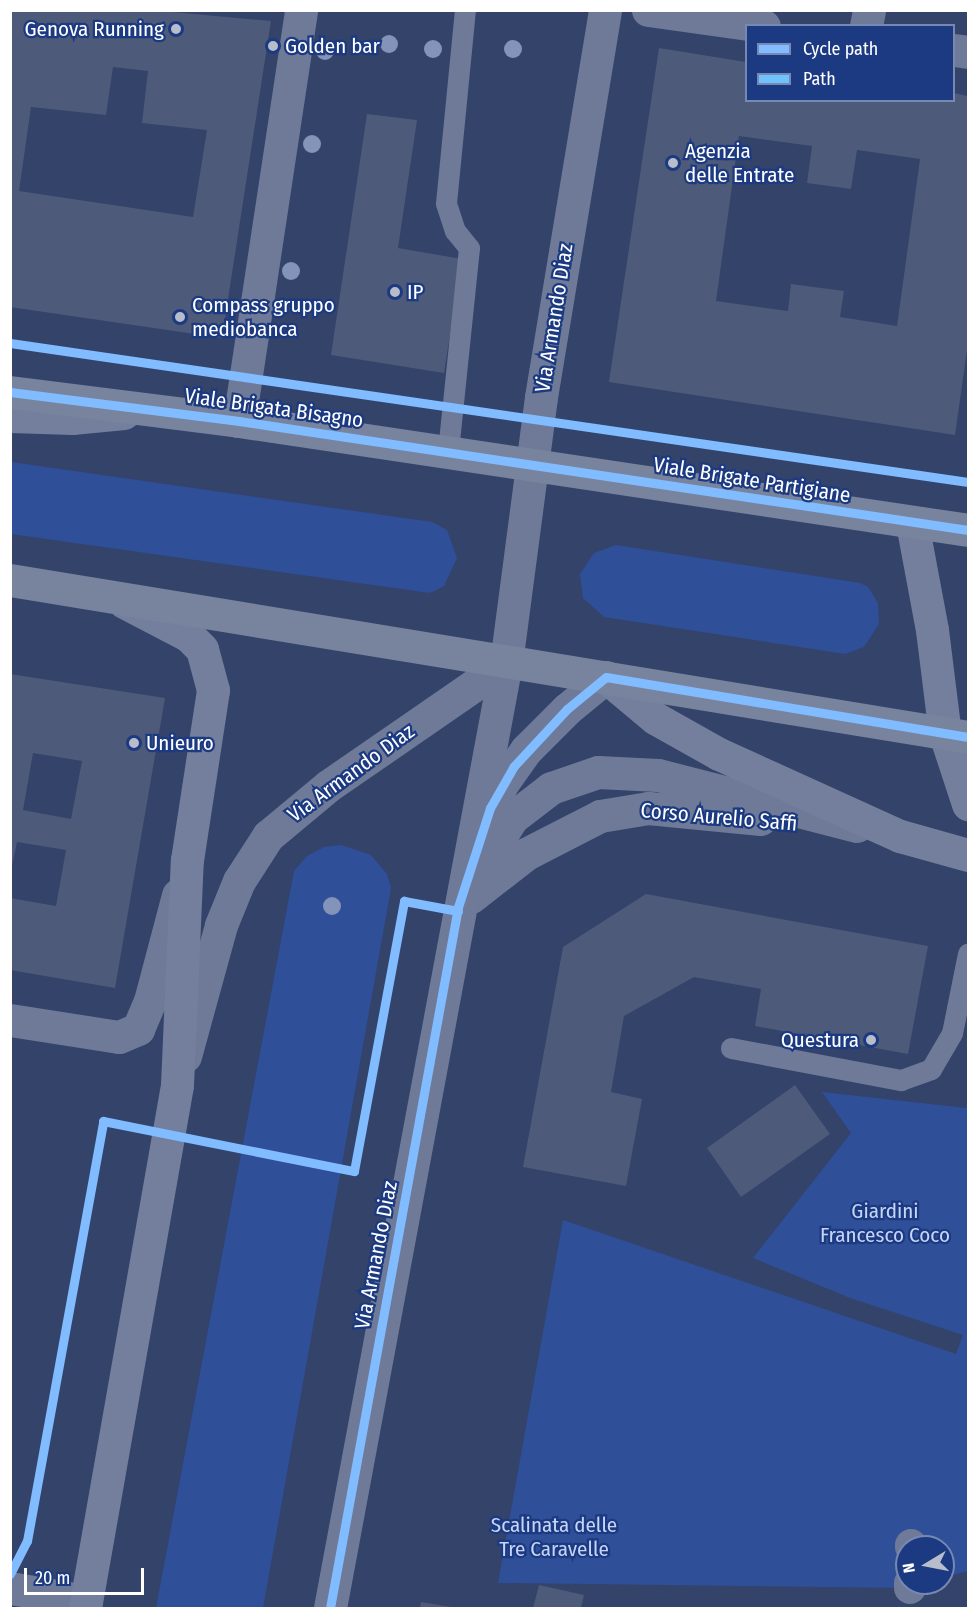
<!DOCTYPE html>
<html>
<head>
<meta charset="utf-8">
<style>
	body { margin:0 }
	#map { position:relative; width:979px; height:1619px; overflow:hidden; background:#33436a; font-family:"Fira Sans Condensed",sans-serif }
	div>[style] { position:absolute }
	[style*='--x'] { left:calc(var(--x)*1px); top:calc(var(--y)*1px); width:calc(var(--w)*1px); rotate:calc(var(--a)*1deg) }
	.green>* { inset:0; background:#304f99 }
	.building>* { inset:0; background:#4d5a7a }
	.service>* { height:21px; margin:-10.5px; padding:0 10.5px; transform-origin:10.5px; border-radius:10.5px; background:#6e7a98 }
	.pedestrian>* { height:32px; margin:-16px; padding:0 16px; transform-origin:16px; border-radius:16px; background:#6e7a98 }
	.minor>* { height:33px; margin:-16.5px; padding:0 16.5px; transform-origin:16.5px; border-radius:16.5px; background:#6e7a98 }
	.tertiary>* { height:33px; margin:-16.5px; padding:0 16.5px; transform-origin:16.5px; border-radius:16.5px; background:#6e7a98 }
	.secondary>* { height:33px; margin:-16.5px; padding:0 16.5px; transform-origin:16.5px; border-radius:16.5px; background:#747f9d }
	.primary>* { height:33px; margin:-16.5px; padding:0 16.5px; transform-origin:16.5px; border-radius:16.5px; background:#78839e }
	.quiet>* { height:8px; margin-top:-4px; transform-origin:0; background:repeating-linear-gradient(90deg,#70c2fc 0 15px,transparent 0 23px) }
	.cycleway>* { height:9px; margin:-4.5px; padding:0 4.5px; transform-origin:4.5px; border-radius:4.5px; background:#80bcff }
	.trees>* { width:18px; height:18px; margin:-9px; border-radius:50%; background:#8493b8 }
	.dots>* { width:16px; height:16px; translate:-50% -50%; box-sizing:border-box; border:3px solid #1c3a81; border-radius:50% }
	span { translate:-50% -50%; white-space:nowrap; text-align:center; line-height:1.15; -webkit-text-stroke:4.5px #1c3a81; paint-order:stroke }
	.poi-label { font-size:21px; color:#fff }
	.right { translate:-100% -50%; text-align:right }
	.left { translate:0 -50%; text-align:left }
	.street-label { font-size:21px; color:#fff }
	.park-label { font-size:21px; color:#c6d5f7 }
	.frame { position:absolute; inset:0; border:12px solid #fff; pointer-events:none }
	.legend { position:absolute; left:745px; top:24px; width:210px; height:78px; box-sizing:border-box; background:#1c3a81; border:2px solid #7789b3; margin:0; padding:8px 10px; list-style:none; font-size:18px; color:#fff }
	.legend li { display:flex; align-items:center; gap:12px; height:30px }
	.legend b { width:30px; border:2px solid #7789b3 }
	.north { position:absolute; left:895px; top:1535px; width:60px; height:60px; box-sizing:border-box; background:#1c3a81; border:2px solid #7789b3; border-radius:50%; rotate:260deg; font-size:16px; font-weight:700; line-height:24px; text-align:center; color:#fff }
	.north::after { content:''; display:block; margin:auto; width:21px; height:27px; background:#b8bdcb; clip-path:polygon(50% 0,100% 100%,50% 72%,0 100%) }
	.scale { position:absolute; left:24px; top:1568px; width:120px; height:27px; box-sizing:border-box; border:3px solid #fff; border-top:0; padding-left:8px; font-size:18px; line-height:21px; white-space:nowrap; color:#fff; -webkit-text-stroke:4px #1c3a81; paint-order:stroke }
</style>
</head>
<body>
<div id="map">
	<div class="green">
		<div style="clip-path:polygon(11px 462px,432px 522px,447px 530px,457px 558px,444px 586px,430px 593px,11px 534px)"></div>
		<div style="clip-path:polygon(616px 545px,860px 583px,868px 587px,878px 603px,879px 624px,864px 647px,845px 654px,604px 617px,583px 598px,580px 574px,594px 553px)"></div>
		<div style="clip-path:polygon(341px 845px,371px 855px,387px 874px,391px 888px,263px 1608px,156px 1608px,294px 871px,307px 856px,324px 847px)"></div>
		<div style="clip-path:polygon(822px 1092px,966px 1108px,968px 1098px,968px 1571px,943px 1578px,943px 1547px,907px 1547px,907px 1583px,926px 1583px,910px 1588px,498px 1583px,563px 1220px,956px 1354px,963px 1335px,850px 1298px,753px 1258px,851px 1133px)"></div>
	</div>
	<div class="building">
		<div style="clip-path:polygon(evenodd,10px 10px,151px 10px,271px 21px,222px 338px,10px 307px,10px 10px,113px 67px,148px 71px,142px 123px,207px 130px,193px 217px,19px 191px,31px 107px,106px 115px,113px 67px)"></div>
		<div style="clip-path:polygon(evenodd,659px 48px,746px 62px,746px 100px,954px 100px,954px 93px,968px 96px,968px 343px,955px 435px,609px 382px,659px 48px,739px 136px,812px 146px,807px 183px,851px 189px,857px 150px,920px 159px,897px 326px,840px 317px,844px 291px,791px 284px,788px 311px,716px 301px,739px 136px)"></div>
		<div style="clip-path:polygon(367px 114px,417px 120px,398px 248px,462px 259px,444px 373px,331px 355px)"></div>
		<div style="clip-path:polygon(evenodd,10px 674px,165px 698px,115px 988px,10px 970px,10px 898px,56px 906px,66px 850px,17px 842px,10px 875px,10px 674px,33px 753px,82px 761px,71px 819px,23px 810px,33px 753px)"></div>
		<div style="clip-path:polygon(646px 894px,928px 946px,908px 1054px,755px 1026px,761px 989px,694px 977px,624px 1016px,611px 1092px,642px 1099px,626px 1186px,523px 1167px,563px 947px)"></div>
		<div style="clip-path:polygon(795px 1085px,830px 1134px,741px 1197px,707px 1148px)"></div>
		<div style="clip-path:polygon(539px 1585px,584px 1595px,581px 1608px,533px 1608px)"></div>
		<div style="clip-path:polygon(421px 1602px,451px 1607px,451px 1608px,420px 1608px)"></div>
	</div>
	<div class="service">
		<div style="--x:448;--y:451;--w:204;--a:-84.1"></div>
		<div style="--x:469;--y:248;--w:22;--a:-129"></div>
		<div style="--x:455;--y:231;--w:29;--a:-108"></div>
		<div style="--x:446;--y:203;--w:194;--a:-84.4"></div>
		<div style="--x:731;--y:1048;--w:173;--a:10.7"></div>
		<div style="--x:901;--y:1080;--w:32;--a:-20"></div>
		<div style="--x:931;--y:1069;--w:42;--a:-59.7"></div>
		<div style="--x:952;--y:1033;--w:81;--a:-78.6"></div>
	</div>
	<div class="pedestrian">
		<div style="--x:911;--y:1547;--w:2;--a:-90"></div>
		<div style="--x:910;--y:1588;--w:5;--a:-90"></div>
	</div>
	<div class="minor">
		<div style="--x:648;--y:10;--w:117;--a:7.9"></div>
		<div style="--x:866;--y:26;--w:16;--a:-79"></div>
		<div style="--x:954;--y:50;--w:14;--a:8"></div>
		<div style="--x:239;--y:421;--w:416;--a:-81.4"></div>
		<div style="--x:10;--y:1020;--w:110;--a:8.9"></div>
		<div style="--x:119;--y:1037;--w:21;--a:-23"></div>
		<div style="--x:138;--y:1029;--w:30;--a:-67"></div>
		<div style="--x:150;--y:1001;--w:110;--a:-75.2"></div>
		<div style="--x:10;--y:1588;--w:77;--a:9.7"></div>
	</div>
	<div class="tertiary">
		<div style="--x:488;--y:814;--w:33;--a:-65"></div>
		<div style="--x:502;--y:784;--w:42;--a:-54.8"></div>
		<div style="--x:526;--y:750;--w:58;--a:-45"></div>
		<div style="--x:567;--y:709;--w:50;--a:-39.4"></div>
		<div style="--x:472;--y:882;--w:75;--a:-58"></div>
		<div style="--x:512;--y:818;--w:49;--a:-37.6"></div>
		<div style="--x:551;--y:788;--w:50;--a:-18.8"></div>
		<div style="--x:598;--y:772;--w:60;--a:2.9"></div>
		<div style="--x:658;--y:775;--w:205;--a:14.4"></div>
		<div style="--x:471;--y:897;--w:70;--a:-38"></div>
		<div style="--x:526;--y:854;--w:83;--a:-27.2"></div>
		<div style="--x:600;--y:816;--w:49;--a:-9.5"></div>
		<div style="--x:648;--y:808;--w:113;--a:5.6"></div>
		<div style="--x:185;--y:1056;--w:136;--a:-74.6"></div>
		<div style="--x:221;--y:925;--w:48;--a:-67.8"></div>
		<div style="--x:239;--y:881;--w:54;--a:-57.2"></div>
		<div style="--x:268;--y:836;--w:78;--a:-39.8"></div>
		<div style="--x:328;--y:786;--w:216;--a:-34.6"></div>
		<div style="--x:330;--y:1608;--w:961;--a:-79.45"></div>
		<div style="--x:506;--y:663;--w:268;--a:-82.5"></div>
		<div style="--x:541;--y:397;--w:392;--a:-80.6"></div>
	</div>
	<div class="secondary">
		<div style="--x:10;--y:416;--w:62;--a:1.8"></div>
		<div style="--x:72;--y:418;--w:52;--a:-5.5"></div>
		<div style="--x:912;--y:523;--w:109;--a:79.4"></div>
		<div style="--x:932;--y:630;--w:105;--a:82.9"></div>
		<div style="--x:945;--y:734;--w:74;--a:71.8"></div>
		<div style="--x:606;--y:677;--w:64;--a:39.9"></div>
		<div style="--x:655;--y:718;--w:73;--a:29.4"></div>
		<div style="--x:719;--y:754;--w:199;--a:24.4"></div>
		<div style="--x:900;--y:836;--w:71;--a:15.6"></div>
		<div style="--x:85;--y:1608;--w:531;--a:-80.02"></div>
		<div style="--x:177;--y:1085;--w:225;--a:-87.5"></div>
		<div style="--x:187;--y:860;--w:172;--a:-81.3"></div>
		<div style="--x:213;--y:690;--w:42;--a:-105"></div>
		<div style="--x:202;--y:649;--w:18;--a:-135"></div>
		<div style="--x:189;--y:636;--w:73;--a:-152.4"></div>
	</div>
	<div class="primary">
		<div style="--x:10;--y:392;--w:231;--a:7.2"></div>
		<div style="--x:239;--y:421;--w:737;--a:8.5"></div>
		<div style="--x:10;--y:580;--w:971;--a:9.31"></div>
	</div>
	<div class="quiet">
		<div style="--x:911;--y:1547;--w:2;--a:-90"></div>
		<div style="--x:910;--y:1588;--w:5;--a:-90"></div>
	</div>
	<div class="cycleway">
		<div style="--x:10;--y:343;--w:968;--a:8.26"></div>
		<div style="--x:10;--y:392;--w:231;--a:7.2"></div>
		<div style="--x:239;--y:421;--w:737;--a:8.5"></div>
		<div style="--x:10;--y:1574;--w:37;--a:-63"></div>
		<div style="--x:27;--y:1541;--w:427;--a:-79.7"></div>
		<div style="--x:103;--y:1121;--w:256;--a:11.3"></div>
		<div style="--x:354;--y:1171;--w:275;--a:-79.5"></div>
		<div style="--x:404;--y:901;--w:55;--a:10.5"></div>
		<div style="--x:330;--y:1608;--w:713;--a:-79.65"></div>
		<div style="--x:458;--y:907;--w:104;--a:-72.1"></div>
		<div style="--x:490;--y:808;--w:48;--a:-60.3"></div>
		<div style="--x:514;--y:766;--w:78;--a:-47.1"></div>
		<div style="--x:567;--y:709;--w:50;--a:-39.4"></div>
		<div style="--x:606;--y:677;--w:367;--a:9.4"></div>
	</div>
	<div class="trees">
		<div style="left:389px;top:44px"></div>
		<div style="left:433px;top:49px"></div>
		<div style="left:513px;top:49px"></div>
		<div style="left:325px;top:51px"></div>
		<div style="left:312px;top:144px"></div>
		<div style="left:291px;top:271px"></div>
		<div style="left:332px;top:906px"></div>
	</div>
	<div class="dots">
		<div style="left:176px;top:29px;background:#b8bdcb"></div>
		<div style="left:273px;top:46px;background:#b8bdcb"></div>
		<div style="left:673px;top:163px;background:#b8bdcb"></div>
		<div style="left:395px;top:292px;background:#b8bdcb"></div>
		<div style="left:180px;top:317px;background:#b8bdcb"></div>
		<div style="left:134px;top:743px;background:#b8bdcb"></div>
		<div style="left:871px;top:1040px;background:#b8bdcb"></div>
	</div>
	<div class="poi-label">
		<span class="right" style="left:164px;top:29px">Genova Running</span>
		<span class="left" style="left:285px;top:46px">Golden bar</span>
		<span class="left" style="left:685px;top:163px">Agenzia<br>delle Entrate</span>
		<span class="left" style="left:407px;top:292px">IP</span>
		<span class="left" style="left:192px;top:317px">Compass gruppo<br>mediobanca</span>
		<span class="left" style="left:146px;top:743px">Unieuro</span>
		<span class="right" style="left:859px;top:1040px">Questura</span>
	</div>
	<div class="street-label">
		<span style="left:554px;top:318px;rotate:-81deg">Via Armando Diaz</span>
		<span style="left:274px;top:408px;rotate:8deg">Viale Brigata Bisagno</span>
		<span style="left:752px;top:480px;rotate:9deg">Viale Brigate Partigiane</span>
		<span style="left:351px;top:773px;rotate:-36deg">Via Armando Diaz</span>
		<span style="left:719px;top:817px;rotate:5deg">Corso Aurelio Saffi</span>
		<span style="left:376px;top:1255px;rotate:-79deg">Via Armando Diaz</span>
	</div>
	<div class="park-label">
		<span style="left:885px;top:1223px">Giardini<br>Francesco Coco</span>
		<span style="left:554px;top:1537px">Scalinata delle<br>Tre Caravelle</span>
	</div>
	<div class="frame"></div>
	<ul class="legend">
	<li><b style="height:8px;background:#80bcff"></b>Cycle path</li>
	<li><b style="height:8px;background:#70c2fc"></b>Path</li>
	</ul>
	<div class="north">N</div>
	<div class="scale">20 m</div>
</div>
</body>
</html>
